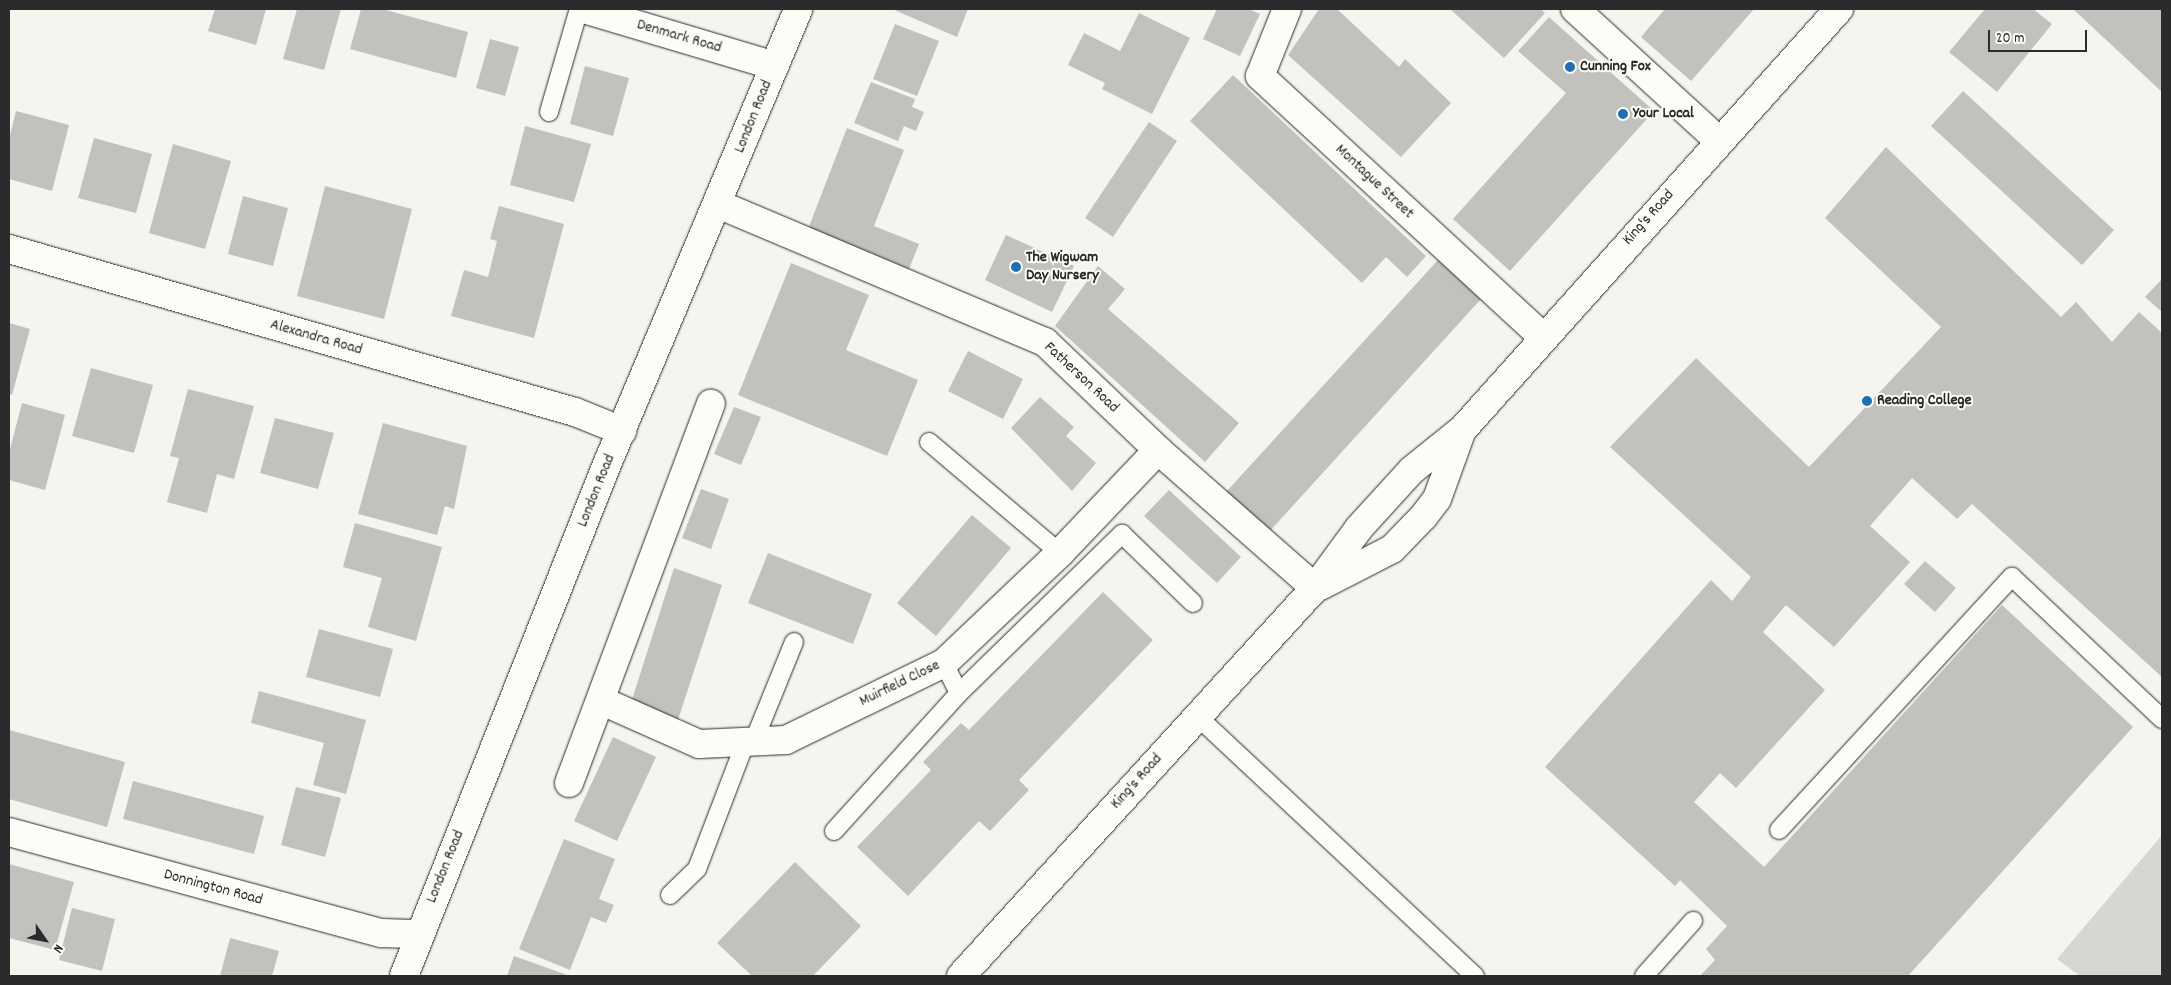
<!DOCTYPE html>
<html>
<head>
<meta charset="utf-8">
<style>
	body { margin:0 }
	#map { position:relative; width:2171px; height:985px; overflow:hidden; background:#f5f4ef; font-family:Dekko,sans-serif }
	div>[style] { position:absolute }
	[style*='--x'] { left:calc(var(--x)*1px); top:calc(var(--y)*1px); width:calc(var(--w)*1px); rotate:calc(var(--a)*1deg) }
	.green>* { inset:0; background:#d7d6d2 }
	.building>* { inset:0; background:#c2c1be }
	.roads { filter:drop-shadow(0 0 1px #2b2b2b) drop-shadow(0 0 1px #2b2b2b) }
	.lane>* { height:18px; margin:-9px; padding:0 9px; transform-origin:9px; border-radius:9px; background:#fdfcf7 }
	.street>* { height:28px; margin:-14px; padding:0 14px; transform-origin:14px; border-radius:14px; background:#fdfcf7 }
	.primary>* { height:28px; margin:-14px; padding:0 14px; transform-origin:14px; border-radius:14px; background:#fdfcf7 }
	.dots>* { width:14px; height:14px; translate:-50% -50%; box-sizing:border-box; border:2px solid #fdfcf7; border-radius:50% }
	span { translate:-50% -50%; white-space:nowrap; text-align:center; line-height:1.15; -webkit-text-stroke:4px #fdfcf7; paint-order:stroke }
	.street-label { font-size:16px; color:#2b2b2b }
	.poi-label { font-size:16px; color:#2b2b2b; font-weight:700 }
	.left { translate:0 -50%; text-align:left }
	.frame { position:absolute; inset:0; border:10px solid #2b2b2b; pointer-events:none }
	.north { position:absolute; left:20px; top:915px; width:50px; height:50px; -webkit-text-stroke:4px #fdfcf7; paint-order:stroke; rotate:123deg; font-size:14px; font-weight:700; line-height:20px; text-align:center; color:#2b2b2b }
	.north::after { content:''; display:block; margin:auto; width:18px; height:22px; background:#2b2b2b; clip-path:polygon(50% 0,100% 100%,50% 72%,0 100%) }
	.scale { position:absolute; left:1988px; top:30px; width:99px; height:22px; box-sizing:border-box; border:2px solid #2b2b2b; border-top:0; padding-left:6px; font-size:15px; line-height:18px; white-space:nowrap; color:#2b2b2b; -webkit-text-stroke:4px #fdfcf7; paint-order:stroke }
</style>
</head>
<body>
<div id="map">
	<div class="green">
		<div style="clip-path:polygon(2162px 835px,2162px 976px,2080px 976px,2057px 959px)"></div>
	</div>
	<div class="building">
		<div style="clip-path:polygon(215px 9px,266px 9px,256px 45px,208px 31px)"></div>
		<div style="clip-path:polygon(297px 9px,341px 9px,324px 70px,283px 59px)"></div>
		<div style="clip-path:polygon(361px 9px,382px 9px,468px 32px,456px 78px,350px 49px)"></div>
		<div style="clip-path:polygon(892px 9px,968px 9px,957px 37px)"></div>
		<div style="clip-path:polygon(1217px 9px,1249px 9px,1260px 14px,1240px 56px,1203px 39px)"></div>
		<div style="clip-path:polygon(1319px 9px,1337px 9px,1399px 67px,1405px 59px,1451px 103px,1401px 157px,1288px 55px)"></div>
		<div style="clip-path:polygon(1450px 9px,1541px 9px,1545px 13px,1504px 58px)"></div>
		<div style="clip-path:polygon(1665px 9px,1754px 9px,1691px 81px,1641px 37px)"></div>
		<div style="clip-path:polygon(1985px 9px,2033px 9px,2052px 24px,1997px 92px,1949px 52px)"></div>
		<div style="clip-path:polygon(2073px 9px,2162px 9px,2162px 92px)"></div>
		<div style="clip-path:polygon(1139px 13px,1190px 38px,1152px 114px,1102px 89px,1105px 83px,1068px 65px,1084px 33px,1120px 51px)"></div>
		<div style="clip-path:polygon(1549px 17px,1654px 111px,1510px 271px,1453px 219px,1566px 93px,1518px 51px)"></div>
		<div style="clip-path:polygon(895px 24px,939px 41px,917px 96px,873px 79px)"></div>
		<div style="clip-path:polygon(490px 39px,519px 47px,505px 96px,476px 88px)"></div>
		<div style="clip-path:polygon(585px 66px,629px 78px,613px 136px,570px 124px)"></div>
		<div style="clip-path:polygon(1233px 75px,1426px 256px,1407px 277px,1386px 257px,1362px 283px,1190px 121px)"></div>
		<div style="clip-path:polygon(871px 82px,915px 99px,912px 107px,924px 112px,916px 131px,904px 126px,898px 141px,854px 123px)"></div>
		<div style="clip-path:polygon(1963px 91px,2114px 230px,2082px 265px,1931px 126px)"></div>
		<div style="clip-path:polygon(16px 111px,69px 125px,52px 191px,9px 179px,9px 139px)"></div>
		<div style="clip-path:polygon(1149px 122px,1177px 141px,1113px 237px,1085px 218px)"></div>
		<div style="clip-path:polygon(525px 126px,591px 144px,574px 202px,510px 185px)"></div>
		<div style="clip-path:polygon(847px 128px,904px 150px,874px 226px,919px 244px,909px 269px,808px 229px)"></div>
		<div style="clip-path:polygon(94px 138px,152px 154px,136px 213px,78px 198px)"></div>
		<div style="clip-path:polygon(173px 144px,231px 161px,205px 249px,149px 233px)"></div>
		<div style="clip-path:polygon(1886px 147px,2061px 317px,2076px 302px,2112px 342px,2139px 312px,2162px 333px,2162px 677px,1972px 504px,1957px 519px,1912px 478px,1870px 526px,1910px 562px,1834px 647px,1786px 605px,1763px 632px,1825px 690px,1736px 788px,1720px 773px,1694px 802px,1764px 867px,2002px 605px,2133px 727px,1908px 976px,1700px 976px,1715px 960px,1706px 949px,1727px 926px,1680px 880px,1675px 886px,1545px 767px,1711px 580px,1732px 601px,1751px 577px,1610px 447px,1696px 358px,1809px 467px,1941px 327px,1825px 218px)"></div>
		<div style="clip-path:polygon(325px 186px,412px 209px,384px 319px,297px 296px)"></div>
		<div style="clip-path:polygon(243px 196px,288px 208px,273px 266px,228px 254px)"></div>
		<div style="clip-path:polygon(499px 206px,564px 224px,534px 338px,451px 316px,464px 270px,488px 277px,497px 241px,490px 239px)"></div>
		<div style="clip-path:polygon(1006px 235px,1074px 266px,1052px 312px,985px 280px)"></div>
		<div style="clip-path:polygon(1438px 260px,1481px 299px,1269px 532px,1226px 492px)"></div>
		<div style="clip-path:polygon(791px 263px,869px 295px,846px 350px,918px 380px,887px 456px,738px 395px)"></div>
		<div style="clip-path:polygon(1098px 266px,1125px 289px,1108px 309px,1239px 423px,1205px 462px,1055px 326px)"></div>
		<div style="clip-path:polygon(2162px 279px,2162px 312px,2145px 297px)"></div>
		<div style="clip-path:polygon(9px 323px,30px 329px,12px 395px,9px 394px)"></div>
		<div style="clip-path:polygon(968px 351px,1023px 379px,1003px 419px,948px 391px)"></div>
		<div style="clip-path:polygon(91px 368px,153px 385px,134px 453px,72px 436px)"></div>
		<div style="clip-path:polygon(188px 389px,254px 406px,234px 479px,217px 474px,207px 513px,167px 502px,179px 458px,170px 456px)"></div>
		<div style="clip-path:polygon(1040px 397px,1074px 427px,1066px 436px,1096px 463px,1072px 491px,1011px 428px)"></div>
		<div style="clip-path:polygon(22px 403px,65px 415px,45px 490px,9px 480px,9px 453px)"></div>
		<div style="clip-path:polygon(734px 407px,761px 417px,741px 465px,714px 454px)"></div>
		<div style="clip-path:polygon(275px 418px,334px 433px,318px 489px,260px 473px)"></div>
		<div style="clip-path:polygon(383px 423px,467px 446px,454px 509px,445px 506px,437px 535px,358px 514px)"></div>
		<div style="clip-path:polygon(701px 489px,729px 499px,711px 549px,682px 538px)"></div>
		<div style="clip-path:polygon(1169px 490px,1241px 557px,1217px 583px,1144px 516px)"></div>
		<div style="clip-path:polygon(972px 515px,1011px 548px,936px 636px,897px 603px)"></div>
		<div style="clip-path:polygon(355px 523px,442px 547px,416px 641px,368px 627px,382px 578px,343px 567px)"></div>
		<div style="clip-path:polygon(768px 553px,872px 594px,853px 644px,748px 603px)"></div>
		<div style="clip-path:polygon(1925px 561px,1956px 588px,1935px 612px,1904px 584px)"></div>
		<div style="clip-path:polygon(674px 568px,722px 585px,676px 726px,629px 709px)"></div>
		<div style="clip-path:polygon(1103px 592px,1153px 640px,1019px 780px,1029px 790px,990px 831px,979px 821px,908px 896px,857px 847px,931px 770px,923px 762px,961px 723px,969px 730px)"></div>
		<div style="clip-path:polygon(319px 629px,393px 649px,380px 697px,306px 677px)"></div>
		<div style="clip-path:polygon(259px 691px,366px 720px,346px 794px,313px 785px,324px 743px,251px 723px)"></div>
		<div style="clip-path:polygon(9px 730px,125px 762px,107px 827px,9px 799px)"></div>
		<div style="clip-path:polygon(613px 737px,656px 757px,617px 841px,574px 821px)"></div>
		<div style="clip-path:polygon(133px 781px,264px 816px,254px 854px,123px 819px)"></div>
		<div style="clip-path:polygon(296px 787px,341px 798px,325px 857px,281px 845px)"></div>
		<div style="clip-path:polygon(564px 839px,615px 859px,599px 899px,614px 905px,606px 923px,591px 917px,570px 970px,519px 949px)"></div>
		<div style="clip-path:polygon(795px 862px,861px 926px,813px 976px,752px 976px,717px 943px)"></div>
		<div style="clip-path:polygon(9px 864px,74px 882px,55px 950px,9px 938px)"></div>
		<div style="clip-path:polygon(72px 908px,115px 919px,102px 971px,59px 960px)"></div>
		<div style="clip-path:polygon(230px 938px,279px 951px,272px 976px,220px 976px)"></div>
		<div style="clip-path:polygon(514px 956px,570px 976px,507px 976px)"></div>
	</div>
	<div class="roads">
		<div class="lane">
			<div style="--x:549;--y:112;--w:107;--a:-73.8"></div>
			<div style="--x:929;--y:442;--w:172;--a:40.3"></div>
			<div style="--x:959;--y:693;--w:228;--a:-44.3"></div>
			<div style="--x:1122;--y:534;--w:99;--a:44.2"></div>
			<div style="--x:1197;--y:716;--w:381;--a:43.1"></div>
			<div style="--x:753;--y:743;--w:109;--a:-67.9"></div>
			<div style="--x:1779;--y:830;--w:344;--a:-47.4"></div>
			<div style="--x:2012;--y:577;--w:207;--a:43.4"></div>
			<div style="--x:834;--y:831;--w:186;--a:-47.8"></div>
			<div style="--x:959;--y:693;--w:34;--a:-117"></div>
			<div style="--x:670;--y:895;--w:37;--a:-44"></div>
			<div style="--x:697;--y:869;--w:135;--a:-69.1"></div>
			<div style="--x:1644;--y:976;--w:74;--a:-48.3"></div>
		</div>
		<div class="street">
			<div style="--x:584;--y:9;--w:199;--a:16.6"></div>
			<div style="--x:1287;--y:9;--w:72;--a:111.9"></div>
			<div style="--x:1260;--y:76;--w:384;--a:42.7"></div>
			<div style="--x:1575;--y:9;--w:194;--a:42.5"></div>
			<div style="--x:718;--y:204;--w:355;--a:22.9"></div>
			<div style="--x:1045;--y:342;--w:156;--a:43.7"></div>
			<div style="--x:1158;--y:450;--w:209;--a:41.3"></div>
			<div style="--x:9;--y:249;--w:589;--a:16.07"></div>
			<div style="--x:575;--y:412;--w:51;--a:22"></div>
			<div style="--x:602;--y:701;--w:106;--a:23.9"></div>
			<div style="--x:699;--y:744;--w:87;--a:-2.6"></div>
			<div style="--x:786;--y:740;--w:176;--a:-26"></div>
			<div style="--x:944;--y:663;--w:160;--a:-43.5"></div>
			<div style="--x:1060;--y:553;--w:142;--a:-46.4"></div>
			<div style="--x:569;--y:783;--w:405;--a:-69.5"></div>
			<div style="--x:9;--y:832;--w:386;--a:15.2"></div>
			<div style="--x:382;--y:933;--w:37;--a:2"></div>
		</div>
		<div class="primary">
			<div style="--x:1320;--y:586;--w:81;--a:-27.2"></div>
			<div style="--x:1392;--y:549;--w:46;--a:-45.9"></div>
			<div style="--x:1424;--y:516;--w:21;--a:-53"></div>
			<div style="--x:1437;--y:499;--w:73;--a:-70.1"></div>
			<div style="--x:404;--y:976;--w:545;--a:-68.37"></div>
			<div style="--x:605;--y:469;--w:499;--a:-67.2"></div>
			<div style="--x:961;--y:976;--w:525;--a:-47.62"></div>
			<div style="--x:1315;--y:588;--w:74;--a:-53.7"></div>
			<div style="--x:1359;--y:528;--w:79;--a:-47.6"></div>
			<div style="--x:1412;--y:470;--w:65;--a:-38.8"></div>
			<div style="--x:1463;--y:429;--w:564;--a:-48.16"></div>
		</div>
	</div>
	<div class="dots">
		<div style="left:1570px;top:67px;background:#1f6fb2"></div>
		<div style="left:1623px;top:114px;background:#1f6fb2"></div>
		<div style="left:1016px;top:267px;background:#1f6fb2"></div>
		<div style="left:1867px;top:401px;background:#1f6fb2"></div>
	</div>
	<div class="street-label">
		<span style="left:679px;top:37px;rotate:16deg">Denmark Road</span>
		<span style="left:754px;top:117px;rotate:-68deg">London Road</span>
		<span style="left:1374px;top:182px;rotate:43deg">Montague Street</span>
		<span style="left:1649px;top:218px;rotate:-48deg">King's Road</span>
		<span style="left:316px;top:338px;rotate:16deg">Alexandra Road</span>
		<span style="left:1081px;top:378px;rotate:43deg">Fatherson Road</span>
		<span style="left:597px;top:491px;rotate:-68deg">London Road</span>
		<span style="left:900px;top:684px;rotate:-26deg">Muirfield Close</span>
		<span style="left:1137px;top:782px;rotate:-48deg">King's Road</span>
		<span style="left:446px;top:867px;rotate:-68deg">London Road</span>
		<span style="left:213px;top:888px;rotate:15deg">Donnington Road</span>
	</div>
	<div class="poi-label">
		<span class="left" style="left:1580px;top:67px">Cunning Fox</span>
		<span class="left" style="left:1633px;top:114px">Your Local</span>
		<span class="left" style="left:1026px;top:267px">The Wigwam<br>Day Nursery</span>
		<span class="left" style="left:1877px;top:401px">Reading College</span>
	</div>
	<div class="frame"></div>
	<div class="north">N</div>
	<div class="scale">20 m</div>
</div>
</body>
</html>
